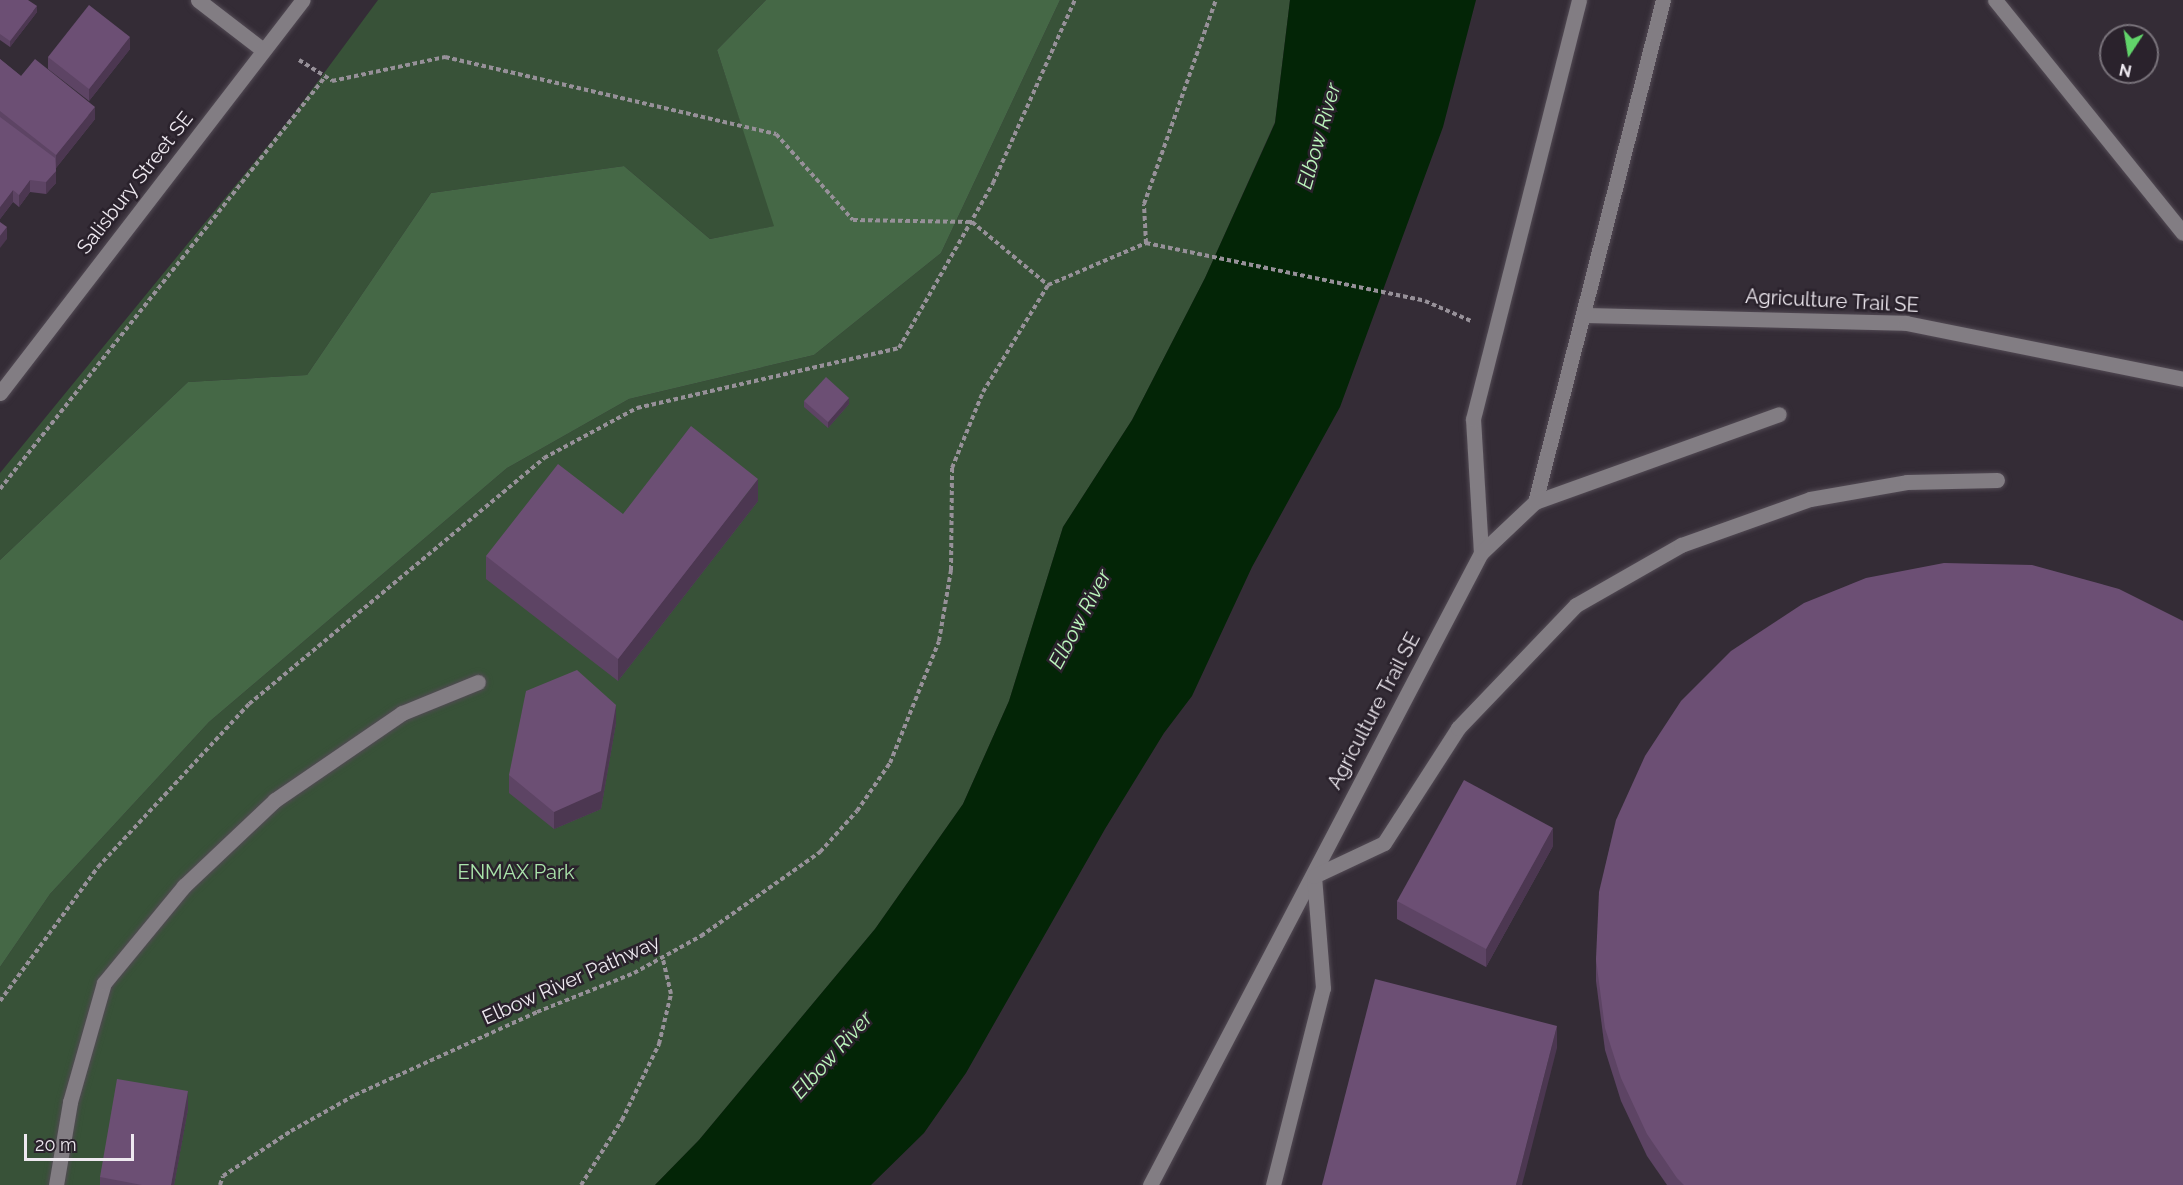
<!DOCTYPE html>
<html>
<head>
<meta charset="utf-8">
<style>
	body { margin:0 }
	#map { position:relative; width:2183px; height:1185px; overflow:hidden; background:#342c36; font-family:Raleway,sans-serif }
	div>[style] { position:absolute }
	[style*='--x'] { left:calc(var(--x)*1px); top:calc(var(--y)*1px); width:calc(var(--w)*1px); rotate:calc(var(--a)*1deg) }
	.green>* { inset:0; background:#385238 }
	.forest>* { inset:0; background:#456846 }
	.water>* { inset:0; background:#032506 }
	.path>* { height:4px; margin-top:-2px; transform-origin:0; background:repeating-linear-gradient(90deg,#979199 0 4.5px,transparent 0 7.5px) }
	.roads { filter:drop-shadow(0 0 2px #524a54) drop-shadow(0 0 2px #524a54) }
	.minor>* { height:15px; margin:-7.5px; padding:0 7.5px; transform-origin:7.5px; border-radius:7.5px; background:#827d83 }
	.wall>* { inset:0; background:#5d4464 }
	.shaded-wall>* { inset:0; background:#4c3751 }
	.building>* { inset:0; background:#6c4f74 }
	span { translate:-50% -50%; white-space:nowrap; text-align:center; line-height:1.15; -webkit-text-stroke:5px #2a222c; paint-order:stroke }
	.street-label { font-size:20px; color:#eee9f0 }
	.park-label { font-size:20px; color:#aae4ab }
	.water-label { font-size:21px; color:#bbf6bc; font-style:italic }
	.north { position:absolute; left:2099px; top:24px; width:60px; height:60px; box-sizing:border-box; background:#2a222c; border:2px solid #78727a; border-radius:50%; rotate:192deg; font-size:16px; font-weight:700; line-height:24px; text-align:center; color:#eee9f0 }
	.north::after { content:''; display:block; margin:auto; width:21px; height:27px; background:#61d46a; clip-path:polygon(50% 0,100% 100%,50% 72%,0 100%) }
	.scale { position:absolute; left:24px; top:1134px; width:110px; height:27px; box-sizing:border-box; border:3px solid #eee9f0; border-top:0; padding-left:8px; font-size:18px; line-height:21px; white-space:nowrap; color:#eee9f0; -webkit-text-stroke:4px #2a222c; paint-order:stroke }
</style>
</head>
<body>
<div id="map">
	<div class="green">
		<div style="clip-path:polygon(378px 0,766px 0,717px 50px,775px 226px,710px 239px,624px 166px,431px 193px,307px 375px,188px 382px,0 560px,0 473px,293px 115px)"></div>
		<div style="clip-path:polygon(1060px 0,1290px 0,1275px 122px,1205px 278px,1132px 420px,1063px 527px,1009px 701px,963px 804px,875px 929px,699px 1140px,655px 1185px,0 1185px,0 967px,50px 894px,209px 722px,507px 468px,629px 399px,814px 355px,941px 253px)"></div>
	</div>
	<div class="forest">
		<div style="clip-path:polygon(766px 0,1060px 0,941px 253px,814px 355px,629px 399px,507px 468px,209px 722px,50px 894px,0 967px,0 560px,188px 382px,307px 375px,431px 193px,624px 166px,710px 239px,774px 226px,717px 50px)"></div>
	</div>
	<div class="water">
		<div style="clip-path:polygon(1290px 0,1476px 0,1443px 127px,1340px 407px,1252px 567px,1192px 696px,1164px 733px,1105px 829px,966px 1073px,924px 1133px,871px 1185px,655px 1185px,699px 1140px,875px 929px,963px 804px,1009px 701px,1063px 527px,1132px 420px,1205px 278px,1275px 123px)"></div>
	</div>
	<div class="path">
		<div style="--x:299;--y:60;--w:39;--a:32"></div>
		<div style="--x:332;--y:81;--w:116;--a:-12"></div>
		<div style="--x:445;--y:57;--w:340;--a:13.1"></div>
		<div style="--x:776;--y:134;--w:115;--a:48.2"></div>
		<div style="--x:853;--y:220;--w:119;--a:1"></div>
		<div style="--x:972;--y:222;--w:99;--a:39.7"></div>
		<div style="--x:1146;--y:243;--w:285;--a:11.7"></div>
		<div style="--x:1425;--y:301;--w:50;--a:23.5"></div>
		<div style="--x:0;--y:489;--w:525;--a:-51.73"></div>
		<div style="--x:0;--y:1001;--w:166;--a:-53.8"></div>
		<div style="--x:98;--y:867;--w:222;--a:-47.2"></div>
		<div style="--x:249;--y:704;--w:384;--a:-39.8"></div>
		<div style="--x:544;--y:458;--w:106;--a:-28.3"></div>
		<div style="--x:637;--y:408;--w:269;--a:-12.9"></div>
		<div style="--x:899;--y:348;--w:190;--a:-60.3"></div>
		<div style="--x:993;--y:183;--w:201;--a:-65.9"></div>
		<div style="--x:220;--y:1185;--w:9;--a:-72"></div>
		<div style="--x:223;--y:1176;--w:82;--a:-33.5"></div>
		<div style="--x:291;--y:1131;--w:73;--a:-29.4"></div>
		<div style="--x:355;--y:1095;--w:200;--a:-24.5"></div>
		<div style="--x:537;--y:1012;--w:105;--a:-21.9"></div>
		<div style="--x:634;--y:973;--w:77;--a:-28.9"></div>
		<div style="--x:701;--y:936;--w:146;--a:-35.2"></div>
		<div style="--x:820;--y:852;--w:55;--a:-47.9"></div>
		<div style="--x:857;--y:811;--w:58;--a:-55.5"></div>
		<div style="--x:890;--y:763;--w:131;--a:-68.1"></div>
		<div style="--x:939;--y:641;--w:72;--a:-80.4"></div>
		<div style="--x:951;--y:570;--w:102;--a:-89.4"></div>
		<div style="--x:952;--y:468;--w:82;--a:-67.8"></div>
		<div style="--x:983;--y:392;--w:125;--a:-58.7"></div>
		<div style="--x:1048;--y:285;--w:107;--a:-23.2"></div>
		<div style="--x:1146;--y:243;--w:39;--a:-93"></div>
		<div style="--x:1144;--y:204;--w:216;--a:-70.6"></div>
		<div style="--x:581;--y:1185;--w:77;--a:-57.8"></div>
		<div style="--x:622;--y:1120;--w:85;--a:-64"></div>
		<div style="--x:659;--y:1044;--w:51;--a:-76.5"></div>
		<div style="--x:671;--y:994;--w:37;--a:-103"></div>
	</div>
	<div class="roads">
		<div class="minor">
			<div style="--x:198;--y:0;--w:82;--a:37.6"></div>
			<div style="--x:1995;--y:0;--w:299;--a:51.1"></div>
			<div style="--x:1583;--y:315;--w:323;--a:1.4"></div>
			<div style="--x:1906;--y:323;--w:283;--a:11.4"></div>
			<div style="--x:0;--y:393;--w:496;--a:-52.4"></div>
			<div style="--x:1535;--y:502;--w:518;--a:-75.7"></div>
			<div style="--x:1481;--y:553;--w:134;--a:-93.4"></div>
			<div style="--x:1473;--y:419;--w:432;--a:-75.8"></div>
			<div style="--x:56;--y:1185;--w:84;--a:-80.4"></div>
			<div style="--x:70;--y:1102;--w:124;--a:-74.1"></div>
			<div style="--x:104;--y:983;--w:126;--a:-50.5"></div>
			<div style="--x:184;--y:886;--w:125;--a:-43.4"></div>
			<div style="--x:275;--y:800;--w:154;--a:-34.4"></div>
			<div style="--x:402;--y:713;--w:82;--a:-22.2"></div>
			<div style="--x:1150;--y:1185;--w:713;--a:-62.36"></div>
			<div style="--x:1481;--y:553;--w:74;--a:-43.4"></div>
			<div style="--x:1535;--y:502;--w:259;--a:-19.8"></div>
			<div style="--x:1273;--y:1185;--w:203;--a:-75.8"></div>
			<div style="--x:1323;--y:988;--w:112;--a:-94.6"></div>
			<div style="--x:1314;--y:876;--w:77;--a:-25.2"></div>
			<div style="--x:1384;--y:843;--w:137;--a:-57.2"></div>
			<div style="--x:1458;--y:728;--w:170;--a:-46.2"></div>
			<div style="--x:1576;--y:605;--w:121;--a:-29.7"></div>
			<div style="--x:1681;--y:545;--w:137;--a:-19.6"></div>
			<div style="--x:1810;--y:499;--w:98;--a:-9.9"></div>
			<div style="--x:1907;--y:482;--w:90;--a:-1.3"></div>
		</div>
	</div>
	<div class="wall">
		<div style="clip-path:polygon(0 0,37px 12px,10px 47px,0 40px)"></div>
		<div style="clip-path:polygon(130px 49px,89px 101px,48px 69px,48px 57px)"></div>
		<div style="clip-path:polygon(0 59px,21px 76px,95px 119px,56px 168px,56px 183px,46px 194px,30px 192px,19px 207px,13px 202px,0 219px)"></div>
		<div style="clip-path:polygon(804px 401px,849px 404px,828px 428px,804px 407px)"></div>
		<div style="clip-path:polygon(758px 501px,618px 681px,486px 579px,486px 556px,623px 514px)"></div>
		<div style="clip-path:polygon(616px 723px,601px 809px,554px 829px,509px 793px,509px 775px)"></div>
		<div style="clip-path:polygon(1553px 846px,1486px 967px,1397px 919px,1397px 901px)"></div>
		<div style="clip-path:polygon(1596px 959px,2183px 1185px,1667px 1185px,1647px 1156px,1621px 1101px,1605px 1050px,1596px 981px)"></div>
		<div style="clip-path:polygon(188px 1109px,174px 1185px,100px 1185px,100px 1177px)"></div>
	</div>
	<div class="shaded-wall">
		<div style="clip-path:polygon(37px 6px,37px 12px,10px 47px,10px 41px)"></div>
		<div style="clip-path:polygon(130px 37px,130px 49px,89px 101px,89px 89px)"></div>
		<div style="clip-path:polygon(95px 107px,95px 119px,56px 168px,56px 155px)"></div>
		<div style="clip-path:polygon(56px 171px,56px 183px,46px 194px,46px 182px)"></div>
		<div style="clip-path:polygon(30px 180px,30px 192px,19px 207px,19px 195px)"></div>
		<div style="clip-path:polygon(13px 190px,13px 202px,0 219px,0 207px)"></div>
		<div style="clip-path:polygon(7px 227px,7px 239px,0 248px,0 236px)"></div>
		<div style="clip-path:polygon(849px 398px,849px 404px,828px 428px,828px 422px)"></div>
		<div style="clip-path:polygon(758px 479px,758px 501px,618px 681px,618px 659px)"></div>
		<div style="clip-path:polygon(616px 705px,616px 723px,601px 809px,554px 829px,554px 812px)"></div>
		<div style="clip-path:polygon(1553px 828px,1553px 846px,1486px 967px,1486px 949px)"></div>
		<div style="clip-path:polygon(1557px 1026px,1557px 1048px,1522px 1185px,1516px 1185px)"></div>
		<div style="clip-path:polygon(188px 1091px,188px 1109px,174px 1185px,171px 1185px)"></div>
	</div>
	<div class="building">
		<div style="clip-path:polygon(0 0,28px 0,37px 6px,10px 41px,0 34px)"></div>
		<div style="clip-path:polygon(89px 5px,130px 37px,89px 89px,48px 57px)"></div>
		<div style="clip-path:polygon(0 59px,21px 76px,35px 59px,95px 107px,56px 155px,0 111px)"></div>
		<div style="clip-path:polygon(0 117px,55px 158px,56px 171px,46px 182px,30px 180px,19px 195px,13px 190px,0 207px)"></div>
		<div style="clip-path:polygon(0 222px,7px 227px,0 236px)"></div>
		<div style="clip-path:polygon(826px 377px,849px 398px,828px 422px,804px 401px)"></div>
		<div style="clip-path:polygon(691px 426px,758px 479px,618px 659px,486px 556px,558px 464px,623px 514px)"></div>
		<div style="clip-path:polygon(1944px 563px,2032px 565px,2119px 589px,2183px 621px,2183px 1185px,1684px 1185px,1677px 1178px,1647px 1134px,1621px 1078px,1605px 1028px,1596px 959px,1599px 892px,1616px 820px,1645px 756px,1681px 701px,1731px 651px,1804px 603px,1866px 578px)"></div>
		<div style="clip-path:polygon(577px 670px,616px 705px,601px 791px,554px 812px,509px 775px,526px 691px)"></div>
		<div style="clip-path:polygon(1464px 780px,1553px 828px,1486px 949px,1397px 901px)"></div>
		<div style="clip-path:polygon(1375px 979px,1557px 1026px,1516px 1185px,1322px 1185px)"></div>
		<div style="clip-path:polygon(117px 1079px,188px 1091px,171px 1185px,142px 1185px,100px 1177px)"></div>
	</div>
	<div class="street-label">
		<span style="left:135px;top:183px;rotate:-52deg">Salisbury Street SE</span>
		<span style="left:1832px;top:301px;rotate:3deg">Agriculture Trail SE</span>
		<span style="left:1374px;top:711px;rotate:-62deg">Agriculture Trail SE</span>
		<span style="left:571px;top:980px;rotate:-24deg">Elbow River Pathway</span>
	</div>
	<div class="park-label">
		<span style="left:516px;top:872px">ENMAX Park</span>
	</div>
	<div class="water-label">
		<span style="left:1319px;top:136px;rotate:-74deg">Elbow River</span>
		<span style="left:1080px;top:619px;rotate:-62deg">Elbow River</span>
		<span style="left:832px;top:1055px;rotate:-48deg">Elbow River</span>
	</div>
	<div class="north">N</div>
	<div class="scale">20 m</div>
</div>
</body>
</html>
